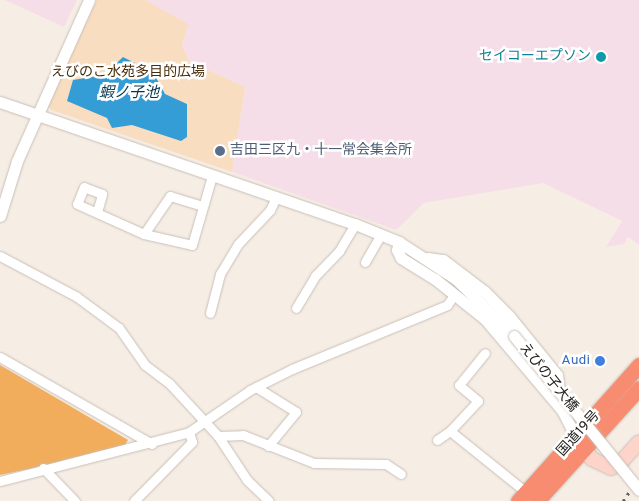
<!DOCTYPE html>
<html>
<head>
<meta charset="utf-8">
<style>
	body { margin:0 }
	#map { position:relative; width:639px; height:501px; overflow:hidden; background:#f6eee5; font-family:Overpass,"Noto Sans JP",sans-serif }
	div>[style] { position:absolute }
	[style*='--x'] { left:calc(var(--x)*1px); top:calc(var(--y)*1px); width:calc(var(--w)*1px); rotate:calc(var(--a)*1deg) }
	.industrial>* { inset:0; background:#f6dee8 }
	.green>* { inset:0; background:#f8ddc0 }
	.forest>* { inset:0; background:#f1ad5c }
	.water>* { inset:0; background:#349dd6 }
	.roads { filter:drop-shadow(0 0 1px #c8bfb7) drop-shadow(0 0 1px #c8bfb7) }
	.minor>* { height:9px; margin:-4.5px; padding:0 4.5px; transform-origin:4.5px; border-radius:4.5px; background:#fff }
	.tertiary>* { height:11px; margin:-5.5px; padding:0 5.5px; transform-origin:5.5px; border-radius:5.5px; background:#fff }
	.secondary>* { height:14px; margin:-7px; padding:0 7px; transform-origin:7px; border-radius:7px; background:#fcd4c9 }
	.trunk>* { height:15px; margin:-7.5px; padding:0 7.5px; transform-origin:7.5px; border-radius:7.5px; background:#f78c70 }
	.rail>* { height:2.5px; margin-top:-1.25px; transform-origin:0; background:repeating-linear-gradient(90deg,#67635e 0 2.5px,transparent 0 7.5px) }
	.bridges { filter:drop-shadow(0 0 1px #c8bfb7) drop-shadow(0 0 1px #c8bfb7) }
	.tertiary-bridge>* { height:11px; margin:-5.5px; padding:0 5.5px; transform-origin:5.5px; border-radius:5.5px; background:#fff }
	.dots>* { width:14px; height:14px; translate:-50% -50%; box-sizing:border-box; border:2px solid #fff; border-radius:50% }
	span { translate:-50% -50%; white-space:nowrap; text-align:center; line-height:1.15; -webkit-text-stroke:5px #fff; paint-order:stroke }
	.culture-label { font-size:14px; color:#0d838f }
	.right { translate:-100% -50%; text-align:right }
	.park-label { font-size:14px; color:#482d09 }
	.service-label { font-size:14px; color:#4e5e75 }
	.left { translate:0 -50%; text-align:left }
	.shop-label { font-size:14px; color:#366cbe }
	.street-label { font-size:14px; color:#24211e }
	.water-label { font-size:15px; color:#08354c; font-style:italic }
</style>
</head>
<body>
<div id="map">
	<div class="industrial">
		<div style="clip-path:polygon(5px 0,77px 0,64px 27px)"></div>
		<div style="clip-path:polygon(145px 0,639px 0,639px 245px,628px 237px,624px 244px,606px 247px,622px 221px,543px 183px,424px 203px,396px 230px,232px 172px,245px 87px,189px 61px,182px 46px,187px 24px)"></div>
	</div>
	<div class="green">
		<div style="clip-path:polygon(97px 0,145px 0,188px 24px,182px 46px,189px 61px,245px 87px,232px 172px,51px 110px,47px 104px)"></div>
	</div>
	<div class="forest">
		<div style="clip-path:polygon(0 365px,128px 440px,122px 450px,0 475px)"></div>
	</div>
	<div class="water">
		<div style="clip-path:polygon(123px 57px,153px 72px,165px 94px,187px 104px,187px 137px,181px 141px,132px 125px,112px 128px,107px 118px,67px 101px,73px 80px,104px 75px)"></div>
	</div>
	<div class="roads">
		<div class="minor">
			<div style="--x:97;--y:212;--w:19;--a:-74"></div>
			<div style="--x:102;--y:194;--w:19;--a:-159"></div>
			<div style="--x:84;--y:187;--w:18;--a:112"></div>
			<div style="--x:77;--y:204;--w:73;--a:24.1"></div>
			<div style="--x:144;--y:234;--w:49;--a:12.9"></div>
			<div style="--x:192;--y:245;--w:72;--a:-73.8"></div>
			<div style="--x:144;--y:234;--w:46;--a:-55.6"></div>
			<div style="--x:170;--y:196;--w:34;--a:17"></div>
			<div style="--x:0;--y:256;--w:87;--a:28"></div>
			<div style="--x:77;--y:297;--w:52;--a:36.4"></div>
			<div style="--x:119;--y:328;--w:45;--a:54.9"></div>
			<div style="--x:145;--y:365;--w:30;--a:37"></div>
			<div style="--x:169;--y:383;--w:72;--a:47.2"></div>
			<div style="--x:218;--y:436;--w:53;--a:56.6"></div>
			<div style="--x:247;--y:480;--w:30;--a:44"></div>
			<div style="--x:365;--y:262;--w:32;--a:-60"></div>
			<div style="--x:296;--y:308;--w:37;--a:-59"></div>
			<div style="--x:315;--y:276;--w:35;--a:-46"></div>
			<div style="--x:339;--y:251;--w:31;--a:-59"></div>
			<div style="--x:210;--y:313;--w:40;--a:-75.6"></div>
			<div style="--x:220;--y:274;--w:35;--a:-59"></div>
			<div style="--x:238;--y:244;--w:47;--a:-46.7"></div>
			<div style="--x:270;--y:210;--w:14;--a:-65"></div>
			<div style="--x:0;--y:357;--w:175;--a:29.8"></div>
			<div style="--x:256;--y:387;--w:47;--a:32"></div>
			<div style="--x:296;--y:412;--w:44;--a:129.5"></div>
			<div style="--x:450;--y:431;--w:41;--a:-47"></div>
			<div style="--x:478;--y:401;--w:25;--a:-140"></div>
			<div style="--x:459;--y:385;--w:41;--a:-50.9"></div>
			<div style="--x:218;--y:436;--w:25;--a:-2"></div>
			<div style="--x:243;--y:435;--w:76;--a:21.5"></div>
			<div style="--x:314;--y:463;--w:72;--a:0.8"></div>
			<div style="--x:386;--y:464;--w:18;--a:34"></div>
			<div style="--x:437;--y:440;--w:16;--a:-35"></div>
			<div style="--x:450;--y:431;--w:97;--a:38.8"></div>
			<div style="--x:43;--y:468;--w:46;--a:45.9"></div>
			<div style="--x:0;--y:481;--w:195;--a:-14.5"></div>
			<div style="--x:189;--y:432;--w:74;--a:-34.5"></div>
			<div style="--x:250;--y:390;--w:47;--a:-26.6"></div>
			<div style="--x:292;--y:369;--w:168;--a:-22.4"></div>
			<div style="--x:447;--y:305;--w:12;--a:-55"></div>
			<div style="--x:134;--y:501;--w:83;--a:-45.5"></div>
			<div style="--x:192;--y:442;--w:10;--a:-107"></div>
		</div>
		<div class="tertiary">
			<div style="--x:0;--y:102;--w:375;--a:19"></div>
			<div style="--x:355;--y:224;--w:48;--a:22.2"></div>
			<div style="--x:399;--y:242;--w:68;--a:33"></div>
			<div style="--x:456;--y:279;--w:81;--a:44.5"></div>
			<div style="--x:0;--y:216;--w:58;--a:-72.8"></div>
			<div style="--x:17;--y:161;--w:176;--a:-65.9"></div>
			<div style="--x:399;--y:242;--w:8;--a:104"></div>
			<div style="--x:397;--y:250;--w:9;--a:63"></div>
			<div style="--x:401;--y:258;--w:40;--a:32"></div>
			<div style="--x:435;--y:279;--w:64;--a:38.7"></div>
			<div style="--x:485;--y:319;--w:119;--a:49.8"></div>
			<div style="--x:428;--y:258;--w:15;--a:8"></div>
			<div style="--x:443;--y:260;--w:51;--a:37.1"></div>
			<div style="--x:484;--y:291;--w:35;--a:45"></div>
			<div style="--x:509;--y:316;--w:76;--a:50.9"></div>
			<div style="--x:557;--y:375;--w:35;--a:82"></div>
			<div style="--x:562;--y:410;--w:31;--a:63"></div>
		</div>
		<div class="secondary">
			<div style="--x:577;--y:440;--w:24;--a:52"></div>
			<div style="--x:592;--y:459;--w:21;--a:25"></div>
			<div style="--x:611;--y:468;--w:13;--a:-32"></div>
			<div style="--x:622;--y:461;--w:25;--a:-48"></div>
		</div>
		<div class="trunk">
			<div style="--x:518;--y:501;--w:182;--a:-48.3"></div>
			<div style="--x:537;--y:501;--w:152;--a:-47.9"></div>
		</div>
	</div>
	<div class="rail">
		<div style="--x:623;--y:501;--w:29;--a:-56"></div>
	</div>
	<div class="bridges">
		<div class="tertiary-bridge">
			<div style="--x:514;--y:336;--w:198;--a:50.9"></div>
		</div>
	</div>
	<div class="dots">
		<div style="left:601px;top:57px;background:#0f9aa8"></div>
		<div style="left:220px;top:151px;background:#5c6f8a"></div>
		<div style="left:600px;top:361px;background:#3f7fe0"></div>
	</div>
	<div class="culture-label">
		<span class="right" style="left:591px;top:57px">セイコーエプソン</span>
	</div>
	<div class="park-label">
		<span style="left:128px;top:73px">えびのこ水苑多目的広場</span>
	</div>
	<div class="service-label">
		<span class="left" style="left:230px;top:151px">吉田三区九・十一常会集会所</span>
	</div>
	<div class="shop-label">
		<span class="right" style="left:590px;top:361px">Audi</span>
	</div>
	<div class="street-label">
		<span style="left:548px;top:378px;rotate:51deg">えびの子大橋</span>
		<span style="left:579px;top:434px;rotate:-48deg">国道19号</span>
	</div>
	<div class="water-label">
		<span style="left:129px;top:94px">蝦ノ子池</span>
	</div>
</div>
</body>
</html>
